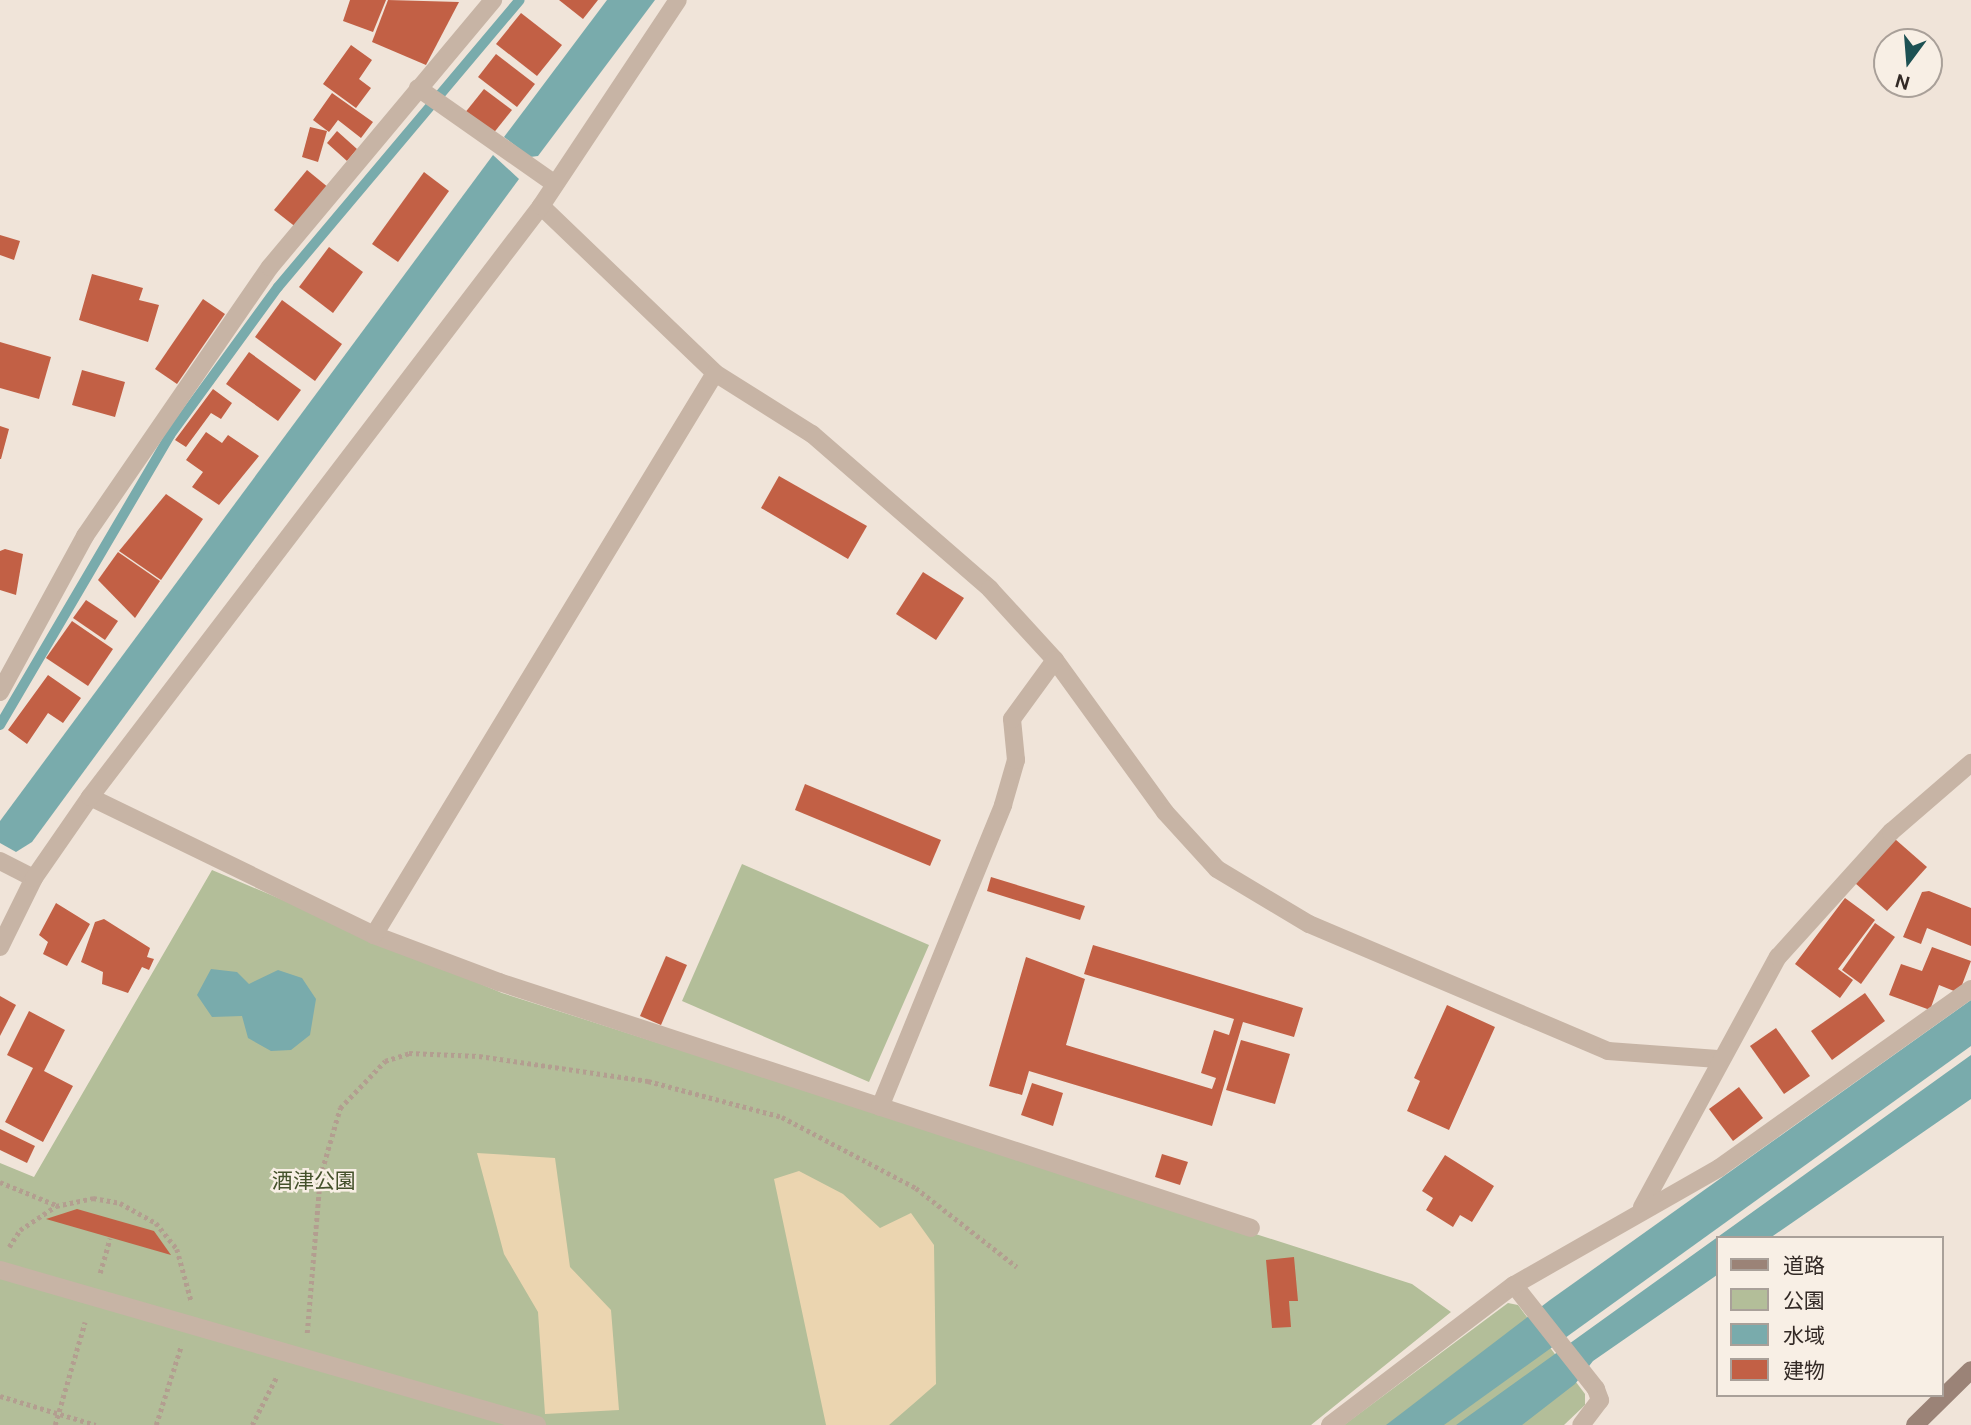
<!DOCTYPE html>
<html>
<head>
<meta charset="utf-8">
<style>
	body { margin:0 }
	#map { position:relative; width:1971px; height:1425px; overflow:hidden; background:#f0e4d9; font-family:"DM Sans","Noto Sans JP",sans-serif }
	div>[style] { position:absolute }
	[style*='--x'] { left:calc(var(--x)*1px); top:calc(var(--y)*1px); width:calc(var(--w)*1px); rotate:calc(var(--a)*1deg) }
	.green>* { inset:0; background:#b3be99 }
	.sand>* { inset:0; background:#ebd5b0 }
	.water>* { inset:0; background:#79abac }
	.stream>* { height:10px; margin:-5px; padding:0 5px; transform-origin:5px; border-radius:5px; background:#79abac }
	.building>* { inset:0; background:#c26045 }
	.path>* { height:4.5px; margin-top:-2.25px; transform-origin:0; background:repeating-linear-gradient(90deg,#b39e90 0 3.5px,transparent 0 7px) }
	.street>* { height:18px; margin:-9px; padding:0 9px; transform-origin:9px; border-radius:9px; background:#c7b4a5 }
	.secondary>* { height:18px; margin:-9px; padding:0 9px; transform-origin:9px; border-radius:9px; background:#9b8377 }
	span { translate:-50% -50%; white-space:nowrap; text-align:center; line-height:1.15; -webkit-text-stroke:5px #f8efe5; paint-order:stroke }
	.park-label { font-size:21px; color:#44512b }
	.legend { position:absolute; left:1716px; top:1236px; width:228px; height:161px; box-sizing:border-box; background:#f8efe5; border:2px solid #a9a099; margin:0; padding:9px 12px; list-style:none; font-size:21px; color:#332a26 }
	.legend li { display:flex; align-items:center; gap:14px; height:35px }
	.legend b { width:35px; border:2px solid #a9a099 }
	.north { position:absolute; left:1873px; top:28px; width:70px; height:70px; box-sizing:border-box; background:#f8efe5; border:2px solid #a9a099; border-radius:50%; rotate:196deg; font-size:19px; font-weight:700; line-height:28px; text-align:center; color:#332a26 }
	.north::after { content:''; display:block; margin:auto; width:24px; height:32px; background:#1d5153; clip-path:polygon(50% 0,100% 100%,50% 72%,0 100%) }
</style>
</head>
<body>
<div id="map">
	<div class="green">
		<div style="clip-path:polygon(742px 864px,929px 945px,869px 1082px,682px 1001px)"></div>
		<div style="clip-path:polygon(212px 870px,502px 993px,1412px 1284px,1451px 1312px,1311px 1425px,0 1425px,0 1163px,34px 1177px)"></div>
		<div style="clip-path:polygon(1508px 1303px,1518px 1305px,1585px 1394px,1585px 1405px,1564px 1425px,1344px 1425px)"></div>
	</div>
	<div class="sand">
		<div style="clip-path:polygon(477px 1153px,555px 1158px,570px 1267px,611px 1310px,619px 1410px,545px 1414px,538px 1312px,504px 1254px)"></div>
		<div style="clip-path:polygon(799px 1171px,843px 1194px,880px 1228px,911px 1213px,934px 1245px,936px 1384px,889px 1425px,826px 1425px,774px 1179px)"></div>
	</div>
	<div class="water">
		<div style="clip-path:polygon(607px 0,655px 0,538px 156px,530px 157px,504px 137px)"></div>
		<div style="clip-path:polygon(493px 155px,519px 179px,32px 842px,16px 852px,0 843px,0 821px)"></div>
		<div style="clip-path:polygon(211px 969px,237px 972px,249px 984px,278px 970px,302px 978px,316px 999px,310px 1035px,291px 1050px,271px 1051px,248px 1038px,242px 1016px,212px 1017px,197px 995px)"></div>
		<div style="clip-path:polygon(1971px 1000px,1971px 1046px,1444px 1425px,1386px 1425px,1550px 1300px)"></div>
		<div style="clip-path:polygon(1971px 1055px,1971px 1099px,1770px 1238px,1717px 1238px,1717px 1275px,1593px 1361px,1575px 1384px,1522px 1425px,1456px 1425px)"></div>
	</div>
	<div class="stream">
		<div style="--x:0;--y:725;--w:336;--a:-59.6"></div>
		<div style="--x:170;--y:435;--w:183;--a:-53.9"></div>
		<div style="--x:278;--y:287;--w:375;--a:-49.9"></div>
	</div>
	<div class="building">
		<div style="clip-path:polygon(350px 0,386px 0,373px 32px,343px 21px)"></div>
		<div style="clip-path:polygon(388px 0,459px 2px,426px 65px,372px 42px)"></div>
		<div style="clip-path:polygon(559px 0,598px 0,583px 19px)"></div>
		<div style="clip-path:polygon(521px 13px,562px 45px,537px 76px,496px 44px)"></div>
		<div style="clip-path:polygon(351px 45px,372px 60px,359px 79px,371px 88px,356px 108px,323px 84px)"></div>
		<div style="clip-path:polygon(496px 54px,535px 84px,517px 107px,478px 77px)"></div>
		<div style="clip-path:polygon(484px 89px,512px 110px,492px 135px,464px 114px)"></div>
		<div style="clip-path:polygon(332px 93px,373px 122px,361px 138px,338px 120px,329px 132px,313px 120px)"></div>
		<div style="clip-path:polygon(310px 127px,327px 131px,318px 162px,302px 157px)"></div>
		<div style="clip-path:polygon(337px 131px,357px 149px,347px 161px,327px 143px)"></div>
		<div style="clip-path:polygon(307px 170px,329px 188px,297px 228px,274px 210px)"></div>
		<div style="clip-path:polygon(424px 172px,449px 191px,398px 262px,372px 244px)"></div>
		<div style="clip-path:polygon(0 235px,20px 241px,14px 260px,0 255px)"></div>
		<div style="clip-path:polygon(329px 247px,363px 272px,333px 313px,299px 287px)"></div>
		<div style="clip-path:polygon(92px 274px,143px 288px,139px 300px,159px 305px,148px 342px,79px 320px)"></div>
		<div style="clip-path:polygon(203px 299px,225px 314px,177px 384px,155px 369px)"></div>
		<div style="clip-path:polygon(282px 300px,342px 344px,315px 381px,255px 337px)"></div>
		<div style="clip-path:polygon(0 342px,51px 357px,39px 399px,0 388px)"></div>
		<div style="clip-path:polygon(249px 352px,301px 390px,278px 421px,226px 384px)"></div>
		<div style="clip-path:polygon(82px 370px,125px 382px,115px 417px,72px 405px)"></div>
		<div style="clip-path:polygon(213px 389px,232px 403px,221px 419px,211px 413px,186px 447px,175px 440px)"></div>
		<div style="clip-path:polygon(0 426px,9px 429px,1px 459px,0 459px)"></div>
		<div style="clip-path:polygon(206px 432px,222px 443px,228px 435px,259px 456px,219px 505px,192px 487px,203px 472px,186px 460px)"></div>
		<div style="clip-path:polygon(779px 476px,867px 526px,848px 559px,761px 508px)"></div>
		<div style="clip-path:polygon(166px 494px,203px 519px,161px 580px,119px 551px)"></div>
		<div style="clip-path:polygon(5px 549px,23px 554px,16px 595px,0 590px,0 551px)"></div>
		<div style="clip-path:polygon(118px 552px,160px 581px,135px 618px,98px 580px)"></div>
		<div style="clip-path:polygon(923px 572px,964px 598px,936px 640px,896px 614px)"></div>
		<div style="clip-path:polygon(86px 600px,118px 621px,105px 640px,73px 618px)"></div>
		<div style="clip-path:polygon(72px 621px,113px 649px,88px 686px,46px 658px)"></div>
		<div style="clip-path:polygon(48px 675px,81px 698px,63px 723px,48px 713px,27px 744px,8px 730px)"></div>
		<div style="clip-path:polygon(805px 784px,941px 840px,930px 866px,795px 810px)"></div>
		<div style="clip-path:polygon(1895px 839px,1927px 867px,1887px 911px,1855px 883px)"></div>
		<div style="clip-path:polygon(991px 877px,1085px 906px,1080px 920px,987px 891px)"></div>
		<div style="clip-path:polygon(1929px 891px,1971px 908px,1971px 946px,1927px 928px,1921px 944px,1903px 937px,1922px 892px)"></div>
		<div style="clip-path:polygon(1845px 898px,1875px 920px,1838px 969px,1853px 980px,1840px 998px,1795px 964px)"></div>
		<div style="clip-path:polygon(56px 903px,90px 924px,67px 966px,43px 954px,48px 942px,39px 935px)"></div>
		<div style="clip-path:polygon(104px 919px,150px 948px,147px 957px,154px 959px,149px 970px,142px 967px,128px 993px,102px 984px,103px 972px,81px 962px,95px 922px)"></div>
		<div style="clip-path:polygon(1875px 923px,1895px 937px,1861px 984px,1842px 970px)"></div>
		<div style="clip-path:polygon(1093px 945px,1303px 1008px,1294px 1037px,1243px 1022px,1212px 1126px,1029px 1071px,1022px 1095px,989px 1086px,1026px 957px,1085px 979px,1066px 1045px,1212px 1089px,1216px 1078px,1201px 1073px,1214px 1030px,1229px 1035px,1234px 1019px,1084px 974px)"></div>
		<div style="clip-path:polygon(1932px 947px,1971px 961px,1959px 993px,1939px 985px,1930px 1010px,1889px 995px,1901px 964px,1922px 971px)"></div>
		<div style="clip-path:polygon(666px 956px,687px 965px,661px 1025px,640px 1016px)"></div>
		<div style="clip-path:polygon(1865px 993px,1885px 1021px,1832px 1060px,1811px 1031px)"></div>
		<div style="clip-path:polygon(0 996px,16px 1005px,0 1036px)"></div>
		<div style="clip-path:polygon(1447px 1005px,1495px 1027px,1449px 1130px,1407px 1111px,1420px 1081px,1414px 1078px)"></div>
		<div style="clip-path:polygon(29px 1011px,65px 1030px,44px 1071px,73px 1086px,43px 1142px,5px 1122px,33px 1068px,7px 1055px)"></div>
		<div style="clip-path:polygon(1776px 1028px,1810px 1076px,1784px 1094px,1750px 1046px)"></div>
		<div style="clip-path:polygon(1241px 1040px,1290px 1054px,1275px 1104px,1226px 1090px)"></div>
		<div style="clip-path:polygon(1032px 1083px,1063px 1093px,1053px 1126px,1021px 1115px)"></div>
		<div style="clip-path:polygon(1739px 1087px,1763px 1118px,1733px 1141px,1709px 1109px)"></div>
		<div style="clip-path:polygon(0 1129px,35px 1146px,27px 1163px,0 1150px)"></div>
		<div style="clip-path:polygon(1162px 1154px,1188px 1162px,1180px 1185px,1155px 1177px)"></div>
		<div style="clip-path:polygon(1445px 1155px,1494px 1186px,1472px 1222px,1460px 1215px,1453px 1227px,1426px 1210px,1433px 1198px,1422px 1191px)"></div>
		<div style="clip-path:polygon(77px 1209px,154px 1231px,171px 1255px,46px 1219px)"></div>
		<div style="clip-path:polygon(1294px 1257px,1298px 1301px,1289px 1301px,1291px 1327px,1272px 1328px,1266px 1260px)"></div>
	</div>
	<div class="path">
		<div style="--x:0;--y:1182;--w:61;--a:22.3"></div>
		<div style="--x:9;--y:1247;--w:20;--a:-57"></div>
		<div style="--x:20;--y:1230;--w:43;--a:-33.7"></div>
		<div style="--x:56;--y:1206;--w:38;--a:-12"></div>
		<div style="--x:93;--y:1198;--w:27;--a:10"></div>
		<div style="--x:120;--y:1203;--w:41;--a:29.1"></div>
		<div style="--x:156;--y:1223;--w:33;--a:51"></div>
		<div style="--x:177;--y:1249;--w:53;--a:74.6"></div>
		<div style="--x:100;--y:1273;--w:36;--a:-74"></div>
		<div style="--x:307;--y:1333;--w:157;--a:-85.2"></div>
		<div style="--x:320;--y:1177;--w:72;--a:-73.8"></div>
		<div style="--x:340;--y:1108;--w:65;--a:-46.2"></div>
		<div style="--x:385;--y:1061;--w:25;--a:-18"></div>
		<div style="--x:409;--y:1053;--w:70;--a:2.5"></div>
		<div style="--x:479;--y:1056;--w:171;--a:8.4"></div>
		<div style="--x:648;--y:1081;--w:139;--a:15"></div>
		<div style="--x:782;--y:1117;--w:152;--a:27.9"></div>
		<div style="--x:916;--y:1188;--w:128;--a:38"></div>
		<div style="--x:0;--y:1396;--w:100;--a:16.8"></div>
		<div style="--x:55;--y:1425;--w:107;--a:-73.8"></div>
		<div style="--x:156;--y:1425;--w:83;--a:-72.4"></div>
		<div style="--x:252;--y:1425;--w:55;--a:-63"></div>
	</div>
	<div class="street">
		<div style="--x:418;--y:88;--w:164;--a:35"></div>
		<div style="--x:541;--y:206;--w:241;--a:43.8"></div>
		<div style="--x:715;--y:373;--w:115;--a:32.2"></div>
		<div style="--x:812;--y:434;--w:236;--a:41"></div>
		<div style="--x:990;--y:589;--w:96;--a:47.5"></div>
		<div style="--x:1055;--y:660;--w:188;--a:54.1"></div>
		<div style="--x:1165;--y:812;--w:77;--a:47.6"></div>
		<div style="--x:1217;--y:869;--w:107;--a:30.9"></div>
		<div style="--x:1309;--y:924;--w:325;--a:23"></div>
		<div style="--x:1608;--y:1051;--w:110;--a:4.2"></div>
		<div style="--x:0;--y:692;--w:178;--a:-61.4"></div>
		<div style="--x:85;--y:536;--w:326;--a:-55.5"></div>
		<div style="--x:270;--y:267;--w:348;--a:-50.1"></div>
		<div style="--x:90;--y:797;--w:316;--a:25.9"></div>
		<div style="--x:374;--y:935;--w:134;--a:20.6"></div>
		<div style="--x:499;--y:982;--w:791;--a:18.11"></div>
		<div style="--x:0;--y:861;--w:38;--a:27"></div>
		<div style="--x:374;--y:935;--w:657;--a:-58.75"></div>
		<div style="--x:0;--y:947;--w:77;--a:-63.8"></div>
		<div style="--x:34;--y:878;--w:98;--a:-55.3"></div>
		<div style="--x:90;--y:797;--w:743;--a:-52.65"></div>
		<div style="--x:541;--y:206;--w:247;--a:-56.4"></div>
		<div style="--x:880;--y:1107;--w:326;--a:-67.8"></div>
		<div style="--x:1003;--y:805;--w:47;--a:-73.9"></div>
		<div style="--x:1016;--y:760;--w:41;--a:-95.6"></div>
		<div style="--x:1012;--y:719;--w:73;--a:-53.9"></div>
		<div style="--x:1642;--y:1207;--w:285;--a:-61.5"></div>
		<div style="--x:1778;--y:957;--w:169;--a:-47.9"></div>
		<div style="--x:1891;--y:832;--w:106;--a:-40.8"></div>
		<div style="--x:0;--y:1270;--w:559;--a:16.1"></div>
		<div style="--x:1514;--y:1285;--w:132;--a:51.7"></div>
		<div style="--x:1596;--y:1389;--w:12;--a:70"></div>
		<div style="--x:1600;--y:1400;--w:31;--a:127"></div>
		<div style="--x:1330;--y:1425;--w:231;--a:-37.3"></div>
		<div style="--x:1514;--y:1285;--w:236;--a:-29.7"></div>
		<div style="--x:1719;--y:1168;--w:309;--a:-35.4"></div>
	</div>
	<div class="secondary">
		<div style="--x:1915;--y:1425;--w:78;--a:-44.5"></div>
	</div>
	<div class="park-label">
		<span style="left:314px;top:1181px">酒津公園</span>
	</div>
	<ul class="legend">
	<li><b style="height:9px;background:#9b8377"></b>道路</li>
	<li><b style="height:19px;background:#b3be99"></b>公園</li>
	<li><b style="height:19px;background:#79abac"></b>水域</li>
	<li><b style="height:19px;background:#c26045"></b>建物</li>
	</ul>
	<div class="north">N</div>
</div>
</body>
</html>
